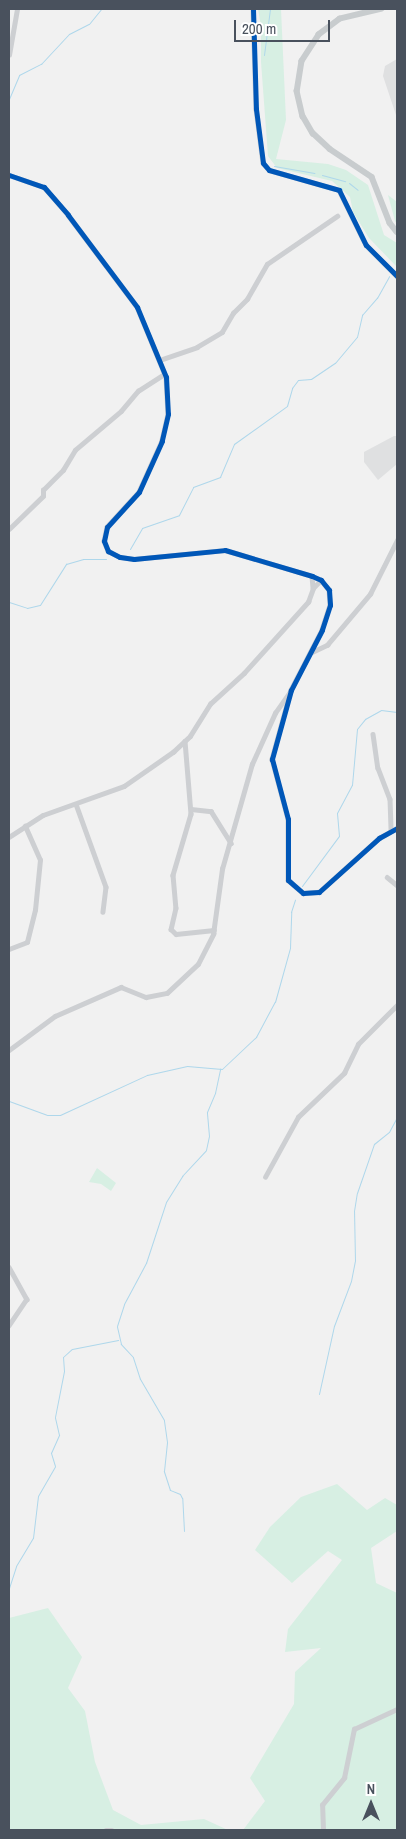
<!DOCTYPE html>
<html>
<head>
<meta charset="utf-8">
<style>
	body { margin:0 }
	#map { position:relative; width:406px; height:1839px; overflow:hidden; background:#f1f1f1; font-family:"Archivo Narrow",sans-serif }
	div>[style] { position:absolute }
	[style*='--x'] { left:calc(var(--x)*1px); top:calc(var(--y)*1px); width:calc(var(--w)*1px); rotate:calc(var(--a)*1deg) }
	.education>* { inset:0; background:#dfe0e1 }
	.green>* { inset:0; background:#d7efe3 }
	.stream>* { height:1px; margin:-0.5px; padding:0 0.5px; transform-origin:0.5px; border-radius:0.5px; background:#aed7eb }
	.minor>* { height:4.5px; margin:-2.25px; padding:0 2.25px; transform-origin:2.25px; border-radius:2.25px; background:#cdcfd2 }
	.major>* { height:5.5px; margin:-2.75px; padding:0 2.75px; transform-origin:2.75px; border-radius:2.75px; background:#c8ccce }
	.cycleway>* { height:5px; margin:-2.5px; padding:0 2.5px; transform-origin:2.5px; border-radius:2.5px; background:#0057b8 }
	span { translate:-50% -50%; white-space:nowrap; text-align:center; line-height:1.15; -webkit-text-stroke:5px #fff; paint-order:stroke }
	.frame { position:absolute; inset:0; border:10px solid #49515d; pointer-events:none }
	.north { position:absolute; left:346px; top:1779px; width:50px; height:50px; -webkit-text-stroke:4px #fff; paint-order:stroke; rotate:0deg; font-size:14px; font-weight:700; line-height:20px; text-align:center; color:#49515d }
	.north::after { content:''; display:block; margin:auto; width:18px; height:22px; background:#49515d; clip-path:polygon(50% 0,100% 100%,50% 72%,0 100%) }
	.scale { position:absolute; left:234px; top:20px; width:96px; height:22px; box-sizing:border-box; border:2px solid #49515d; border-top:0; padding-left:6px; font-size:15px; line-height:18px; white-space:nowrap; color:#49515d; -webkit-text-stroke:4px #fff; paint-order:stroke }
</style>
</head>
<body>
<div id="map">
	<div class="education">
		<div style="clip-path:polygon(397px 59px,397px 118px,383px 76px,385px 66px)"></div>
		<div style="clip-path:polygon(394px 436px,397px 436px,397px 464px,378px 480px,364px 462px,364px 452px)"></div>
	</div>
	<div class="green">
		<div style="clip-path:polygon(258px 9px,281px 9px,286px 120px,276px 159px,328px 164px,346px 170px,368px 185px,384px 235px,397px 243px,397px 267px,369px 238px,353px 212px,350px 197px,332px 181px,277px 168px,268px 156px,261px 62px,261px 26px)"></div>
		<div style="clip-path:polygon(388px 195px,397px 202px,397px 224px,395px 221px)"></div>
		<div style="clip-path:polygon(97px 1168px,116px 1183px,111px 1191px,101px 1184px,89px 1182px)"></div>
		<div style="clip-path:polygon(337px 1484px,367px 1510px,385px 1498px,397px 1505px,397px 1531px,371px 1548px,376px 1583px,397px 1593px,397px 1830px,243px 1830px,265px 1801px,250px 1778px,294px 1704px,295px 1672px,321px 1648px,285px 1652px,288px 1629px,342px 1560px,328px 1551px,292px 1583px,255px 1550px,270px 1527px,301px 1497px)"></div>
		<div style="clip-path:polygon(48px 1608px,82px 1657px,68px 1688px,85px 1711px,95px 1762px,113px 1810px,141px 1825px,204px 1819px,228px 1830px,9px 1830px,9px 1618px)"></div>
	</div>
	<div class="stream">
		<div style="--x:264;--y:55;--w:46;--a:-82.6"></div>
		<div style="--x:9;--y:99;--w:26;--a:-67"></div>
		<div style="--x:19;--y:75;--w:25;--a:-27"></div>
		<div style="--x:41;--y:64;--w:41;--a:-47"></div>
		<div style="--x:69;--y:34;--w:22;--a:-27"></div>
		<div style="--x:89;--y:24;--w:19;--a:-51"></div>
		<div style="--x:274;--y:166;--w:41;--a:9.9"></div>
		<div style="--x:322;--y:175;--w:24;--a:15"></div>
		<div style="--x:349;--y:183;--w:11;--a:38"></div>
		<div style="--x:130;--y:549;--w:24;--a:-60"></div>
		<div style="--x:142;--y:528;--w:39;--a:-19"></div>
		<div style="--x:179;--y:515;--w:31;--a:-63"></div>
		<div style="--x:193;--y:487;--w:29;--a:-20"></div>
		<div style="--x:220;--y:477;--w:36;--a:-67"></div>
		<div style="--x:234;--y:444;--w:65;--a:-35.6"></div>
		<div style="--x:287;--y:406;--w:19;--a:-74"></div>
		<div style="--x:292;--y:388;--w:10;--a:-53"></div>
		<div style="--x:298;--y:380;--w:13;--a:-4"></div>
		<div style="--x:311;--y:379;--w:29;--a:-34"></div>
		<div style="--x:335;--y:363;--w:34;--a:-50"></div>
		<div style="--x:357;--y:337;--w:23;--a:-77"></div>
		<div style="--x:362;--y:315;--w:23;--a:-49"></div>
		<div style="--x:377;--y:298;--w:25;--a:-61"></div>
		<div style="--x:9;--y:602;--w:19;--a:18"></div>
		<div style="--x:27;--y:608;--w:13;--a:-13"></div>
		<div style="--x:40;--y:605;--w:49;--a:-57.6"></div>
		<div style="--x:66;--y:564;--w:18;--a:-16"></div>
		<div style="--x:83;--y:559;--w:23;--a:0"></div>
		<div style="--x:302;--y:886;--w:62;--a:-53.5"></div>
		<div style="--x:339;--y:836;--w:23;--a:-95"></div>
		<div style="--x:337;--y:813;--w:32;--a:-62"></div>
		<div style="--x:352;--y:785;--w:56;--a:-84.9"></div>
		<div style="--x:357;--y:729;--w:13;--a:-51"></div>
		<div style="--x:365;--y:719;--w:18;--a:-29"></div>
		<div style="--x:381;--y:710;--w:16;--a:7"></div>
		<div style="--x:9;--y:1101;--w:40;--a:20.2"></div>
		<div style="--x:47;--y:1115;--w:13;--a:0"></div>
		<div style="--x:60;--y:1115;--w:96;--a:-24.7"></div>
		<div style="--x:147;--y:1075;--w:41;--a:-12.7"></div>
		<div style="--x:187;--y:1066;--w:35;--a:5"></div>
		<div style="--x:222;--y:1069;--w:47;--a:-43.3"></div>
		<div style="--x:256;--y:1037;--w:40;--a:-62"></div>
		<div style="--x:275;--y:1002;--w:56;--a:-74.5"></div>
		<div style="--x:290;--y:948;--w:36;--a:-88"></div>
		<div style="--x:291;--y:912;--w:13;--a:-72"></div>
		<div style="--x:319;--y:1394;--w:70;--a:-77.6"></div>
		<div style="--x:334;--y:1326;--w:48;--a:-69.3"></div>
		<div style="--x:351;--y:1281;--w:20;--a:-79"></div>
		<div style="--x:355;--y:1261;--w:50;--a:-91.1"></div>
		<div style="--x:354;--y:1211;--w:18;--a:-81"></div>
		<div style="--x:357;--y:1193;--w:52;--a:-70.9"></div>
		<div style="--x:374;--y:1144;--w:19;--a:-39"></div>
		<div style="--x:389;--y:1132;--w:17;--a:-62"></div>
		<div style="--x:184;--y:1531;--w:33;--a:-93"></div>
		<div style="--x:182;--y:1498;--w:4;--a:-117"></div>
		<div style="--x:180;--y:1494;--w:11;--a:-158"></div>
		<div style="--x:170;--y:1490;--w:20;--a:-108"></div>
		<div style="--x:164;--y:1471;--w:29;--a:-84"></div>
		<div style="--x:167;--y:1442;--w:22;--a:-98"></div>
		<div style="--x:164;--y:1420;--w:48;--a:-120.3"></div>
		<div style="--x:140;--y:1379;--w:23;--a:-108"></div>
		<div style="--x:133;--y:1357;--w:18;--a:-133"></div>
		<div style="--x:121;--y:1344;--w:18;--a:-103"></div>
		<div style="--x:117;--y:1326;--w:23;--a:-72"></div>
		<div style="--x:124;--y:1304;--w:47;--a:-61.8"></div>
		<div style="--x:146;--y:1263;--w:64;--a:-71.8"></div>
		<div style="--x:166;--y:1202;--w:31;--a:-58"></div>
		<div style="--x:182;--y:1176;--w:35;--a:-47"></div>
		<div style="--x:206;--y:1150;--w:14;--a:-78"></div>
		<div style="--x:209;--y:1136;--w:24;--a:-95"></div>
		<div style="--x:207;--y:1112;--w:21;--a:-67"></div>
		<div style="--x:215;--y:1093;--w:25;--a:-78"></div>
		<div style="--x:9;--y:1588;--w:23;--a:-72"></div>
		<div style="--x:16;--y:1566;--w:33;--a:-59"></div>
		<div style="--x:33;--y:1538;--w:42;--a:-83.2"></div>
		<div style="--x:38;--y:1496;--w:34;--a:-60"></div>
		<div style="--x:55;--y:1466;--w:14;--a:-107"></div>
		<div style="--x:51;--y:1453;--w:20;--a:-66"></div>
		<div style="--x:59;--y:1435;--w:18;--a:-103"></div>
		<div style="--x:55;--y:1417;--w:47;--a:-78.9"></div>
		<div style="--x:64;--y:1371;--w:14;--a:-94"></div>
		<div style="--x:63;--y:1357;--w:12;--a:-42"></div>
		<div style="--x:72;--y:1349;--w:47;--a:-11.1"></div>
	</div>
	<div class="minor">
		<div style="--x:253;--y:9;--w:100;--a:88.3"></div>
		<div style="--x:256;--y:109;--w:54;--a:82.6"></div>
		<div style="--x:263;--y:163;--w:9;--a:49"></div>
		<div style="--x:269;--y:170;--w:73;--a:15.9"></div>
		<div style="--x:339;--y:190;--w:61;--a:63.9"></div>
		<div style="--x:366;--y:245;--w:44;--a:45"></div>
		<div style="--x:9;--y:55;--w:47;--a:-80.1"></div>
		<div style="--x:9;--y:175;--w:37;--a:19"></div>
		<div style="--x:44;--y:187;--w:37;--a:49"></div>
		<div style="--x:68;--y:215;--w:115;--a:53.1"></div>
		<div style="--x:137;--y:307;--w:76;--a:67.5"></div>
		<div style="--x:166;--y:377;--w:37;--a:87"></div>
		<div style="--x:168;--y:414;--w:28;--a:103"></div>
		<div style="--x:162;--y:441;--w:56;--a:114.3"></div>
		<div style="--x:139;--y:492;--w:47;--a:132.4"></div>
		<div style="--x:107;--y:527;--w:14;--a:102"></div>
		<div style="--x:104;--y:541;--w:11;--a:68"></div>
		<div style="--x:108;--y:551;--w:13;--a:27"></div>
		<div style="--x:120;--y:557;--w:14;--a:8"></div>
		<div style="--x:134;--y:559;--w:91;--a:-5.6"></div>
		<div style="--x:225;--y:550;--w:91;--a:16.6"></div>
		<div style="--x:312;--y:576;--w:10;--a:24"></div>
		<div style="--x:321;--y:580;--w:13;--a:51"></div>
		<div style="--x:329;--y:590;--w:15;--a:86"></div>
		<div style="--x:330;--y:605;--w:26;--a:108"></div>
		<div style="--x:322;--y:630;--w:68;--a:117.3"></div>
		<div style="--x:291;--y:690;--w:72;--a:105.4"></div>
		<div style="--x:272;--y:759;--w:62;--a:75.1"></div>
		<div style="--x:288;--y:819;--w:61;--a:90"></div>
		<div style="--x:288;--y:880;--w:20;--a:41"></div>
		<div style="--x:303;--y:893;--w:16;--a:-4"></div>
		<div style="--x:319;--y:892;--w:81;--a:-42"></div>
		<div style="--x:379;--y:838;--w:21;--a:-29"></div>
		<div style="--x:160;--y:360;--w:39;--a:-19"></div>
		<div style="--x:197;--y:347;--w:29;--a:-31"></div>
		<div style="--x:222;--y:332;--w:22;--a:-60"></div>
		<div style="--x:233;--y:313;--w:20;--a:-45"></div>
		<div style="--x:247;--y:299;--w:40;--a:-60.3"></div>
		<div style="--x:267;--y:264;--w:85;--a:-34.4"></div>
		<div style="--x:9;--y:529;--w:47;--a:-44.1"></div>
		<div style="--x:43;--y:496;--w:6;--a:-90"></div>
		<div style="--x:43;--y:490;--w:28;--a:-45"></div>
		<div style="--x:63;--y:470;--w:23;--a:-59"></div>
		<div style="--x:75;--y:450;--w:60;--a:-40.3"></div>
		<div style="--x:121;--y:411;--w:26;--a:-50"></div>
		<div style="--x:138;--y:391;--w:31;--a:-33"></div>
		<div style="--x:312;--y:576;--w:12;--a:85"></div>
		<div style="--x:313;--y:588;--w:11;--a:-45"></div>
		<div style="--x:312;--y:652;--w:17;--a:-25"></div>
		<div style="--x:327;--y:645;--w:67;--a:-49.9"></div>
		<div style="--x:370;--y:594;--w:60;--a:-63.4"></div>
		<div style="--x:373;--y:734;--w:34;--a:82"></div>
		<div style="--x:378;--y:768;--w:33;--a:69"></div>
		<div style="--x:390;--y:799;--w:31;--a:88"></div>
		<div style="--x:185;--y:741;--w:73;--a:85.3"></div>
		<div style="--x:191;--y:814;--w:64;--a:106.4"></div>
		<div style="--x:173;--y:875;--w:33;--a:85"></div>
		<div style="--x:176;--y:908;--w:22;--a:103"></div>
		<div style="--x:171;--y:929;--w:7;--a:45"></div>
		<div style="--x:176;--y:934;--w:38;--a:-6"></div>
		<div style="--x:76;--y:804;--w:88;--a:70.1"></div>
		<div style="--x:106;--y:887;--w:25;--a:97"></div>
		<div style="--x:191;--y:809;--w:20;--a:6"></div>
		<div style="--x:211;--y:811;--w:38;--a:58"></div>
		<div style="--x:9;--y:837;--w:40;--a:-32.9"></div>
		<div style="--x:43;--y:815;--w:86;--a:-19.7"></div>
		<div style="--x:124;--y:786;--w:60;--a:-34.8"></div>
		<div style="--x:173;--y:752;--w:23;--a:-43"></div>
		<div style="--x:190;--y:736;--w:38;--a:-58"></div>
		<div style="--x:210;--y:704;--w:46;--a:-42.4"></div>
		<div style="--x:244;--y:673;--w:96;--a:-48"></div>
		<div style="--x:308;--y:602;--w:15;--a:-70"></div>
		<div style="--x:387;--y:877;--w:13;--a:39"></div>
		<div style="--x:9;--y:949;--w:19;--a:-21"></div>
		<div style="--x:27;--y:942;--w:33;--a:-76"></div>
		<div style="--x:35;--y:910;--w:50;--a:-84.3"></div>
		<div style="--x:40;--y:860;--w:37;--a:-114"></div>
		<div style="--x:9;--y:1050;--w:57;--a:-36.5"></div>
		<div style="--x:55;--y:1016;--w:72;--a:-23.7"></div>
		<div style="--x:121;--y:987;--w:27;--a:22"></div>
		<div style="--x:146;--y:997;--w:21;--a:-11"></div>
		<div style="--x:167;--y:993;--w:42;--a:-43.1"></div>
		<div style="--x:198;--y:964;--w:34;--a:-63"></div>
		<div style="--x:213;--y:934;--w:66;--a:-82.1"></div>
		<div style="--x:222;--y:869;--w:109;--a:-74.1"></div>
		<div style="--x:252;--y:764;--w:56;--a:-65.7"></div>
		<div style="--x:275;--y:713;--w:24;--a:-55"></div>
		<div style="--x:265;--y:1177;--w:68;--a:-61.2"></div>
		<div style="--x:298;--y:1117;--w:64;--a:-43.7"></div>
		<div style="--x:344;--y:1073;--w:32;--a:-64"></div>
		<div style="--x:358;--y:1044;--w:55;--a:-45"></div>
		<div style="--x:9;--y:1267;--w:37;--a:61"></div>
		<div style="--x:27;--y:1299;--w:32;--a:124"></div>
		<div style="--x:106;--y:1830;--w:6;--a:0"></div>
		<div style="--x:323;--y:1830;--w:25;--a:-92"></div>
		<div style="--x:322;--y:1805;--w:35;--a:-51"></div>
		<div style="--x:344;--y:1778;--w:50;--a:-78.5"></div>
		<div style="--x:354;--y:1729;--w:47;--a:-24.9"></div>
	</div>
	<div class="major">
		<div style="--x:382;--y:9;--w:43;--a:166.6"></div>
		<div style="--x:340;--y:19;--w:26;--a:143"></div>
		<div style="--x:319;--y:35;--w:31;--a:123"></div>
		<div style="--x:302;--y:61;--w:30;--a:99"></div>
		<div style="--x:297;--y:91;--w:26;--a:77"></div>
		<div style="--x:303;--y:116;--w:20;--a:60"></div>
		<div style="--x:313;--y:133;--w:23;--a:43"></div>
		<div style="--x:330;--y:149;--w:50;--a:33.7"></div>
		<div style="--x:372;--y:177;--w:49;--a:68.6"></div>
		<div style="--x:390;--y:223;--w:11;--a:52"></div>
	</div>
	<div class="cycleway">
		<div style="--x:253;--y:9;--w:100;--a:88.3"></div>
		<div style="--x:256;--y:109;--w:54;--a:82.6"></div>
		<div style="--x:263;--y:163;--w:9;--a:49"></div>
		<div style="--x:269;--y:170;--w:73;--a:15.9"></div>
		<div style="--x:339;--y:190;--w:61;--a:63.9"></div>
		<div style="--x:366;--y:245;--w:44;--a:45"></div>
		<div style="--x:9;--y:175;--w:37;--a:19"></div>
		<div style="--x:44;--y:187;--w:37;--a:49"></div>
		<div style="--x:68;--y:215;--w:115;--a:53.1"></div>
		<div style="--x:137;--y:307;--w:76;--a:67.5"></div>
		<div style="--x:166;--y:377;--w:37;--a:87"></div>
		<div style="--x:168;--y:414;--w:28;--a:103"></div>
		<div style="--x:162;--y:441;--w:56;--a:114.3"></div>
		<div style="--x:139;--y:492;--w:47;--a:132.4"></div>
		<div style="--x:107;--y:527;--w:14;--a:102"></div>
		<div style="--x:104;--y:541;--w:11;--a:68"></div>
		<div style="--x:108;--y:551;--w:13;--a:27"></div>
		<div style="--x:120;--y:557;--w:14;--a:8"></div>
		<div style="--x:134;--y:559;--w:91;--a:-5.6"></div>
		<div style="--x:225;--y:550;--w:91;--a:16.6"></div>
		<div style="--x:312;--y:576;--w:10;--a:24"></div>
		<div style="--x:321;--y:580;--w:13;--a:51"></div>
		<div style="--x:329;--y:590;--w:15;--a:86"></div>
		<div style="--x:330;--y:605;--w:26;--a:108"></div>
		<div style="--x:322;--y:630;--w:68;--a:117.3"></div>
		<div style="--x:291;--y:690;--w:72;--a:105.4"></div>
		<div style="--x:272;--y:759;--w:62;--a:75.1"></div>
		<div style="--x:288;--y:819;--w:61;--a:90"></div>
		<div style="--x:288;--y:880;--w:20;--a:41"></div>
		<div style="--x:303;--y:893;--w:16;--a:-4"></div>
		<div style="--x:319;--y:892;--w:81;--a:-42"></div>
		<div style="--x:379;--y:838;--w:21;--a:-29"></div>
	</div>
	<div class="frame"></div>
	<div class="north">N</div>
	<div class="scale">200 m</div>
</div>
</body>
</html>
